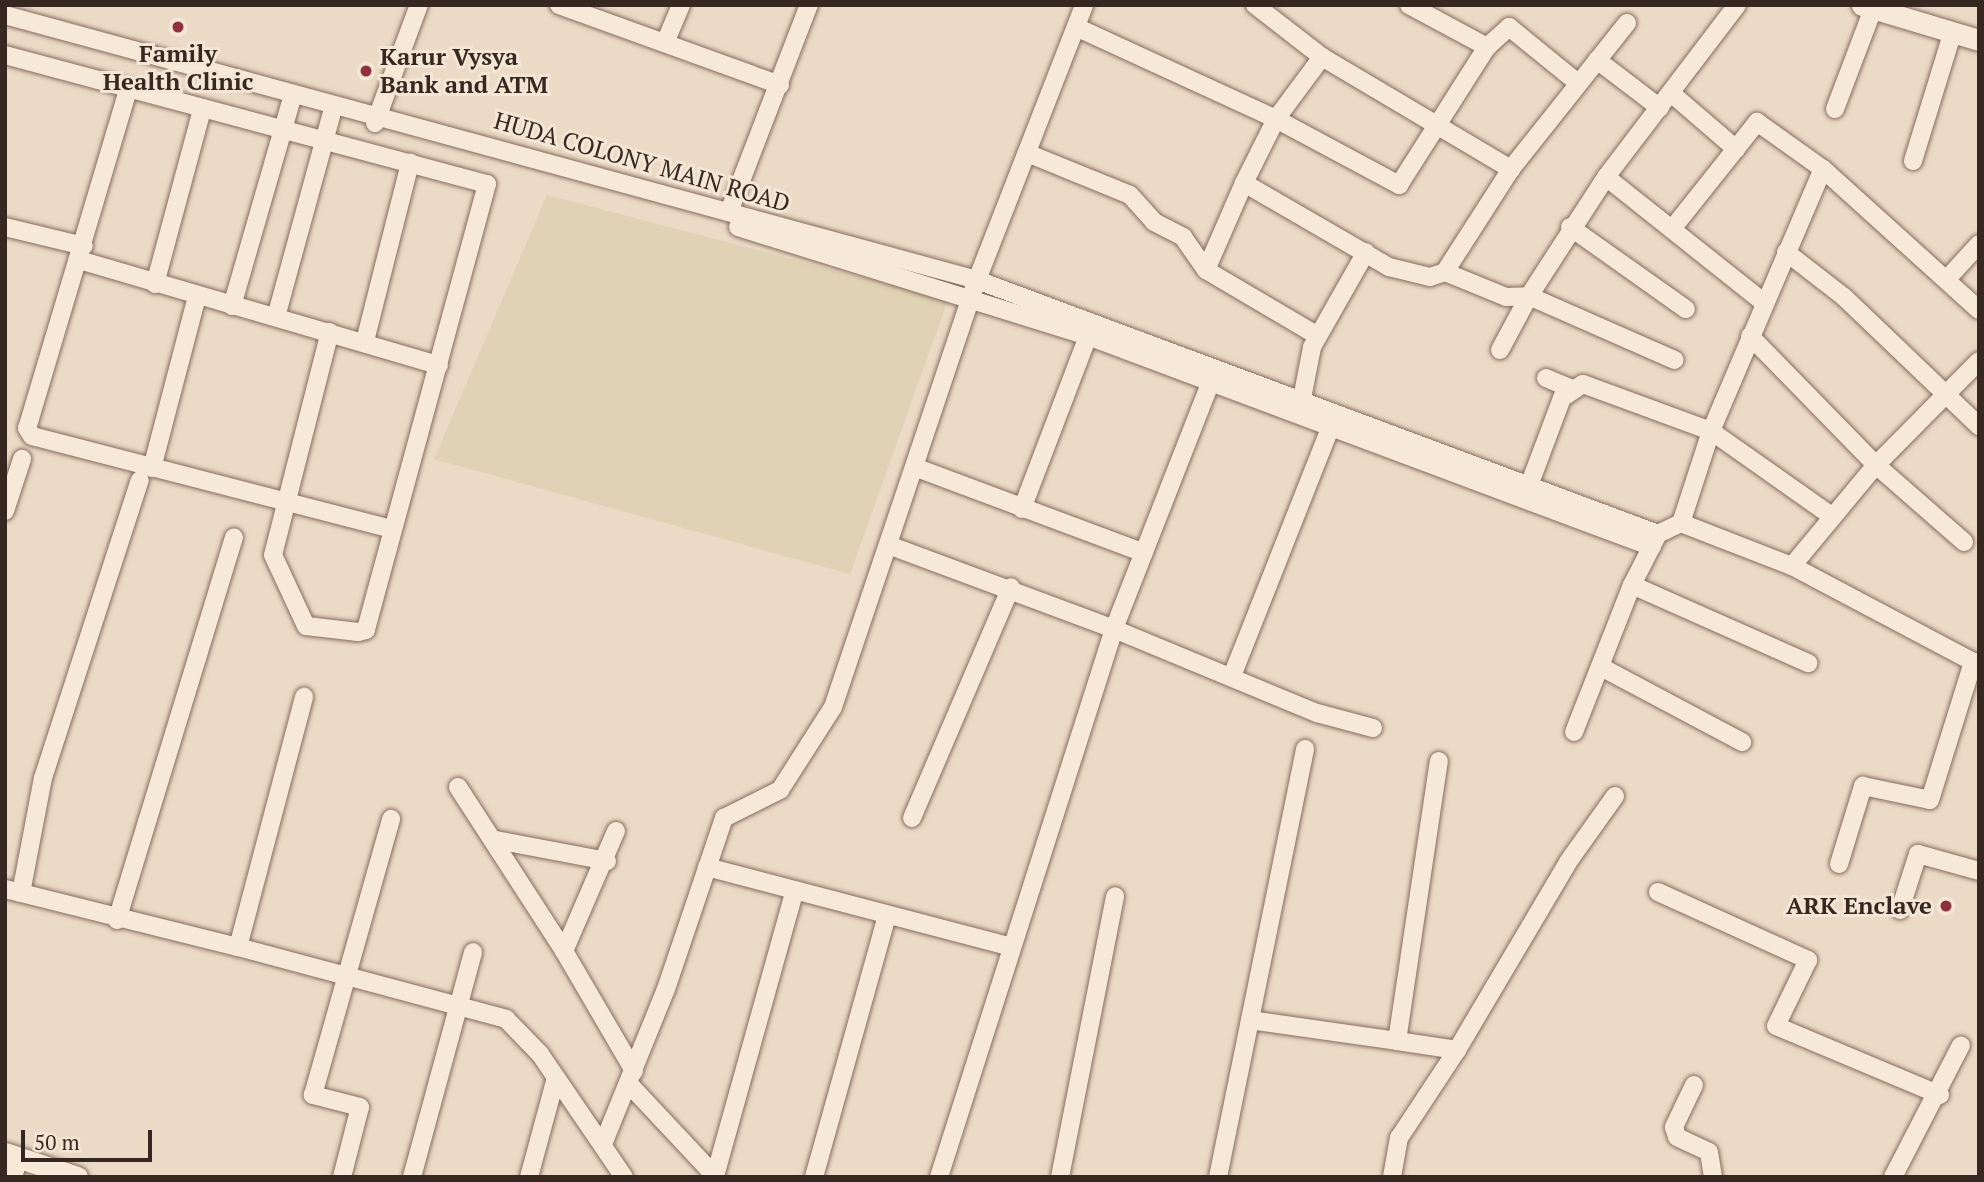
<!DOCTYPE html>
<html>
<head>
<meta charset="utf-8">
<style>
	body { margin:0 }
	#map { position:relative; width:1984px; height:1182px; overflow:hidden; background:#ebdac6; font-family:"PT Serif",serif }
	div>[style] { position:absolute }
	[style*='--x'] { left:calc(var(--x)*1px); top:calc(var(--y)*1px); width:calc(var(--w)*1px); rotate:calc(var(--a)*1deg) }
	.farmland>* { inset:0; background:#e0d2b4 }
	.roads { filter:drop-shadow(0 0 2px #856c5d) drop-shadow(0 0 2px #856c5d) }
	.minor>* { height:18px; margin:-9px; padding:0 9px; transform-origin:9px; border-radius:9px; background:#f7e9d8 }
	.tertiary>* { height:21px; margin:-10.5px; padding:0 10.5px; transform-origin:10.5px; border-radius:10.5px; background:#f7e9d8 }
	.dots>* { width:19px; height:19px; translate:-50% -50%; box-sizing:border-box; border:4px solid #f3e6d5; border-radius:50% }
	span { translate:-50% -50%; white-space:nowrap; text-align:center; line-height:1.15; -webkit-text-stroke:6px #f3e6d5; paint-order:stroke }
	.poi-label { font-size:24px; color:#362720; font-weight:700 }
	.left { translate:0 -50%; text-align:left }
	.right { translate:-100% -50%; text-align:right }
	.street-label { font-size:24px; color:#362720 }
	.frame { position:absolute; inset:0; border:7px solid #362720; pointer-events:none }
	.scale { position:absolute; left:21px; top:1130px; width:131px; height:32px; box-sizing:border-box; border:4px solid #362720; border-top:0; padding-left:9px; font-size:21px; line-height:24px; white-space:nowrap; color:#362720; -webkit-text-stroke:5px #f3e6d5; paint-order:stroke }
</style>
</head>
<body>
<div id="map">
	<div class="farmland">
		<div style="clip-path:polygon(547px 195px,948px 300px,850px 574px,434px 459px)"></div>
	</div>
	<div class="roads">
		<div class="minor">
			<div style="--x:559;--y:5;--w:235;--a:19.9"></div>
			<div style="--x:1255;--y:5;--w:85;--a:37.8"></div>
			<div style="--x:1322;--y:57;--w:220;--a:30.7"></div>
			<div style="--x:1409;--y:5;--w:89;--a:28.3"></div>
			<div style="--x:5;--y:15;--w:1007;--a:15.25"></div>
			<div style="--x:977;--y:280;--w:727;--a:20.45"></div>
			<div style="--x:1627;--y:23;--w:186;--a:128.5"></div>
			<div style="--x:1511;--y:169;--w:122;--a:122.7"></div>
			<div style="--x:1445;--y:272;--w:66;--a:22.3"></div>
			<div style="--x:1506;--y:297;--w:23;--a:-2"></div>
			<div style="--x:1529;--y:296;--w:142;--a:-57.1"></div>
			<div style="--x:1606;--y:177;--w:216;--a:-52.7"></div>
			<div style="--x:1076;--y:27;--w:220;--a:24.7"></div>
			<div style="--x:1276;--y:119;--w:140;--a:28.2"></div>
			<div style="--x:1399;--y:185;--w:164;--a:-57.5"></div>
			<div style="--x:1487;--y:47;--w:30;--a:-42"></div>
			<div style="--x:1509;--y:27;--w:89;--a:39.1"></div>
			<div style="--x:665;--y:43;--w:41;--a:-67.2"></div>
			<div style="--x:5;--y:55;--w:499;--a:15"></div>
			<div style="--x:487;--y:184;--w:462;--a:105.2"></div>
			<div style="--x:366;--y:630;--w:8;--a:166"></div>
			<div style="--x:358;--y:632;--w:52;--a:-173.4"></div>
			<div style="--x:306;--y:626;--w:78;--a:-114.9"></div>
			<div style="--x:273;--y:555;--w:230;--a:-75.7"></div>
			<div style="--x:1322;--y:57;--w:77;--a:126.6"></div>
			<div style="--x:1276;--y:119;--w:72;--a:116.6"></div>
			<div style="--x:1244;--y:183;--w:168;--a:30.1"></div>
			<div style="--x:1389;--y:267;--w:42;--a:13.7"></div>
			<div style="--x:1430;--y:277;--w:16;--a:-18"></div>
			<div style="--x:1597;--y:60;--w:79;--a:37.3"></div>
			<div style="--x:128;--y:90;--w:353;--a:106.6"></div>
			<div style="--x:27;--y:428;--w:9;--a:58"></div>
			<div style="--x:32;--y:436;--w:372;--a:14.5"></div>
			<div style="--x:1671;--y:93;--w:86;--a:40.7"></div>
			<div style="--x:1835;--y:109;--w:107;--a:-69.2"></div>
			<div style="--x:375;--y:123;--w:126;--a:-69.6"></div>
			<div style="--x:1027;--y:153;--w:111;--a:22.2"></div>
			<div style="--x:1130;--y:195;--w:36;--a:48"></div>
			<div style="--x:1154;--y:222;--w:33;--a:27"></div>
			<div style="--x:1183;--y:237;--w:40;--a:55.1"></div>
			<div style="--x:1206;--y:270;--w:130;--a:30.5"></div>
			<div style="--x:1913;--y:161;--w:133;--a:-72.9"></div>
			<div style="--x:1606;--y:177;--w:201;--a:38.5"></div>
			<div style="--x:729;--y:212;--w:222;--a:-68.9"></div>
			<div style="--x:5;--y:227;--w:81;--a:13.5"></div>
			<div style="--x:738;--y:227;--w:367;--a:17.3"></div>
			<div style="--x:1088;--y:336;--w:602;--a:20.51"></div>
			<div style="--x:1570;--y:227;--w:142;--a:35.3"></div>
			<div style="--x:1672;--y:229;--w:137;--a:-51.5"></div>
			<div style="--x:1757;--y:122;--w:81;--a:35.5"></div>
			<div style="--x:1823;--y:169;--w:210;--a:42.1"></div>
			<div style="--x:1786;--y:252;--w:73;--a:37.8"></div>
			<div style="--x:1844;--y:297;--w:187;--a:43.7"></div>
			<div style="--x:79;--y:260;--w:375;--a:16.3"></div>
			<div style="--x:1206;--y:270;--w:95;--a:-66.4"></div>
			<div style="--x:1947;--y:279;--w:47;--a:-47.6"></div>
			<div style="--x:155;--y:284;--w:180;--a:-74.9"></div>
			<div style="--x:232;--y:306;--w:213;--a:-73.9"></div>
			<div style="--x:276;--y:317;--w:213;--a:-74.7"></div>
			<div style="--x:1750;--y:336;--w:180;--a:45.7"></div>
			<div style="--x:1876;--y:465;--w:117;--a:41.2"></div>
			<div style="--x:365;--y:341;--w:184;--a:-75.8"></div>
			<div style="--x:1500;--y:350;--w:61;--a:-61.8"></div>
			<div style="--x:1529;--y:296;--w:159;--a:23.7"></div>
			<div style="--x:1215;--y:371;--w:277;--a:111.4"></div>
			<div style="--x:1114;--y:629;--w:220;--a:22.5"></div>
			<div style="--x:1317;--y:713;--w:58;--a:15"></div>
			<div style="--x:1546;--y:378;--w:26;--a:23"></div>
			<div style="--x:1300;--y:409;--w:63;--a:-79"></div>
			<div style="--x:1312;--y:347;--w:109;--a:-60.4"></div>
			<div style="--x:152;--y:468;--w:178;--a:-75.3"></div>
			<div style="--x:917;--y:468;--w:242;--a:20.5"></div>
			<div style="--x:1530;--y:483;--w:91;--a:-69.4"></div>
			<div style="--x:1562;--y:398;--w:25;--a:-34"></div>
			<div style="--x:1583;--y:384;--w:136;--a:20.2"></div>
			<div style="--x:1711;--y:431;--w:149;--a:35.2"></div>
			<div style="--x:1022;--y:509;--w:185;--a:-69.1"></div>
			<div style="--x:5;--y:511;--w:55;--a:-71.9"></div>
			<div style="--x:1681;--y:523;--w:97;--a:-71.9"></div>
			<div style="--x:1711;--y:431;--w:285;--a:-66.9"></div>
			<div style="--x:891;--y:546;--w:238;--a:20.4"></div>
			<div style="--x:1114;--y:629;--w:575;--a:107.71"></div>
			<div style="--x:1792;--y:566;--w:131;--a:-50.3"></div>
			<div style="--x:1876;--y:465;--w:146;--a:-45.3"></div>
			<div style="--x:1632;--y:585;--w:193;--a:23.9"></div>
			<div style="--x:1601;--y:667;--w:160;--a:28"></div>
			<div style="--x:1232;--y:676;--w:271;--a:-68.4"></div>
			<div style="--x:1574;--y:732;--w:158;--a:-68.5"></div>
			<div style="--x:1632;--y:585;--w:57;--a:-63"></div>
			<div style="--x:1658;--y:534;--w:25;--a:-26"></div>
			<div style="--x:1681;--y:523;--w:119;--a:21.2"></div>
			<div style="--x:1792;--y:566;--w:205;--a:27.9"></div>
			<div style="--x:458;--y:787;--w:195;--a:57.1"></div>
			<div style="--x:912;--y:818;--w:251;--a:-66.8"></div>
			<div style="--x:616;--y:831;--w:131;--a:113.4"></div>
			<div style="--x:564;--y:951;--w:139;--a:59.7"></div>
			<div style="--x:496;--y:840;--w:113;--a:10.7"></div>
			<div style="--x:1839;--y:864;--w:82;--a:-72.9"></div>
			<div style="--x:1863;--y:786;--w:68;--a:11.8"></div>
			<div style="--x:1930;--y:800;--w:145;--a:-72.7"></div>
			<div style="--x:1973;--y:662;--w:6;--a:18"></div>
			<div style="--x:707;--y:867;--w:315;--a:14.7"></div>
			<div style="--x:5;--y:889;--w:240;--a:14"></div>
			<div style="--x:238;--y:947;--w:259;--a:-75.2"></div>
			<div style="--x:1658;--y:892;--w:165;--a:24.4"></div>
			<div style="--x:1808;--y:960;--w:73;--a:115.9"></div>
			<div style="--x:1776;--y:1026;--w:178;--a:22.8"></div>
			<div style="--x:21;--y:893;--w:117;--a:-79.2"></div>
			<div style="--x:43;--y:778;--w:313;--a:-72"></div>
			<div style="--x:1900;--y:910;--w:59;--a:-72.2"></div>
			<div style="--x:1918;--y:854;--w:63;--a:15.6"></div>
			<div style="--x:117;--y:920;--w:400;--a:-73"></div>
			<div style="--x:238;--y:947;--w:278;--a:15"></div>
			<div style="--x:506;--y:1019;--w:49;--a:45.8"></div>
			<div style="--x:540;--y:1054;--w:149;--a:55.7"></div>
			<div style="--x:1250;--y:1020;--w:148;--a:8.1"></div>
			<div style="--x:1397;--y:1041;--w:283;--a:-81.5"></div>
			<div style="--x:1397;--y:1041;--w:61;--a:8.5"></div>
			<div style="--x:1457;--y:1050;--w:218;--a:-59.4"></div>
			<div style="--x:1568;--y:862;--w:81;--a:-54.5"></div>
			<div style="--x:628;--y:1083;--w:129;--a:46.9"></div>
			<div style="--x:1694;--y:1085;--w:47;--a:115.5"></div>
			<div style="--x:1674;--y:1127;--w:10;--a:73"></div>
			<div style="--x:1677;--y:1137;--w:35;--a:25"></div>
			<div style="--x:1709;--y:1152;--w:25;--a:81"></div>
			<div style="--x:603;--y:1144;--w:167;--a:-67.9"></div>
			<div style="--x:666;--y:989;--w:181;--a:-71.3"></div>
			<div style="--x:724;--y:818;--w:63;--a:-26.6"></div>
			<div style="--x:780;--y:790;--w:98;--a:-57.4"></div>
			<div style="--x:833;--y:707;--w:451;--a:-71.4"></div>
			<div style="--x:977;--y:280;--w:295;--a:-68.7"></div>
			<div style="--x:715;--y:1176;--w:297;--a:-74.4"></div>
			<div style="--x:13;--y:1177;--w:21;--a:-73"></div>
			<div style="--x:342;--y:1177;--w:72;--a:-75.6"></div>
			<div style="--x:360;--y:1107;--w:49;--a:-165.7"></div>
			<div style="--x:313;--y:1095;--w:287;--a:-74.2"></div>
			<div style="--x:412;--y:1177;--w:233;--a:-74.8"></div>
			<div style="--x:529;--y:1177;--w:99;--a:-74.8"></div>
			<div style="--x:814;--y:1177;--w:272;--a:-74.4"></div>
			<div style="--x:1060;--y:1177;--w:286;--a:-78.9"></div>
			<div style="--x:1218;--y:1177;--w:437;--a:-78.5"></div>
			<div style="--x:1392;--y:1177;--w:40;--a:-80"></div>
			<div style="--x:1399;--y:1138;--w:105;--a:-56.6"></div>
			<div style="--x:1893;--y:1177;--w:148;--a:-62.7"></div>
		</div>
		<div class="tertiary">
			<div style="--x:1862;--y:5;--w:122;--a:16.7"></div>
			<div style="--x:5;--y:1153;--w:76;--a:18.4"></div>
		</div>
	</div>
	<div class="dots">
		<div style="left:178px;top:27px;background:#903140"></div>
		<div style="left:366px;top:71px;background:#903140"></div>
		<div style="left:1946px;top:906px;background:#903140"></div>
	</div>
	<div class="poi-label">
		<span style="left:178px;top:68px">Family<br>Health Clinic</span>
		<span class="left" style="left:380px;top:71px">Karur Vysya<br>Bank and ATM</span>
		<span class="right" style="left:1932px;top:906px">ARK Enclave</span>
	</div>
	<div class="street-label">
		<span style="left:642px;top:162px;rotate:16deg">HUDA COLONY MAIN ROAD</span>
	</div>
	<div class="frame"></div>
	<div class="scale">50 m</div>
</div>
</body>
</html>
